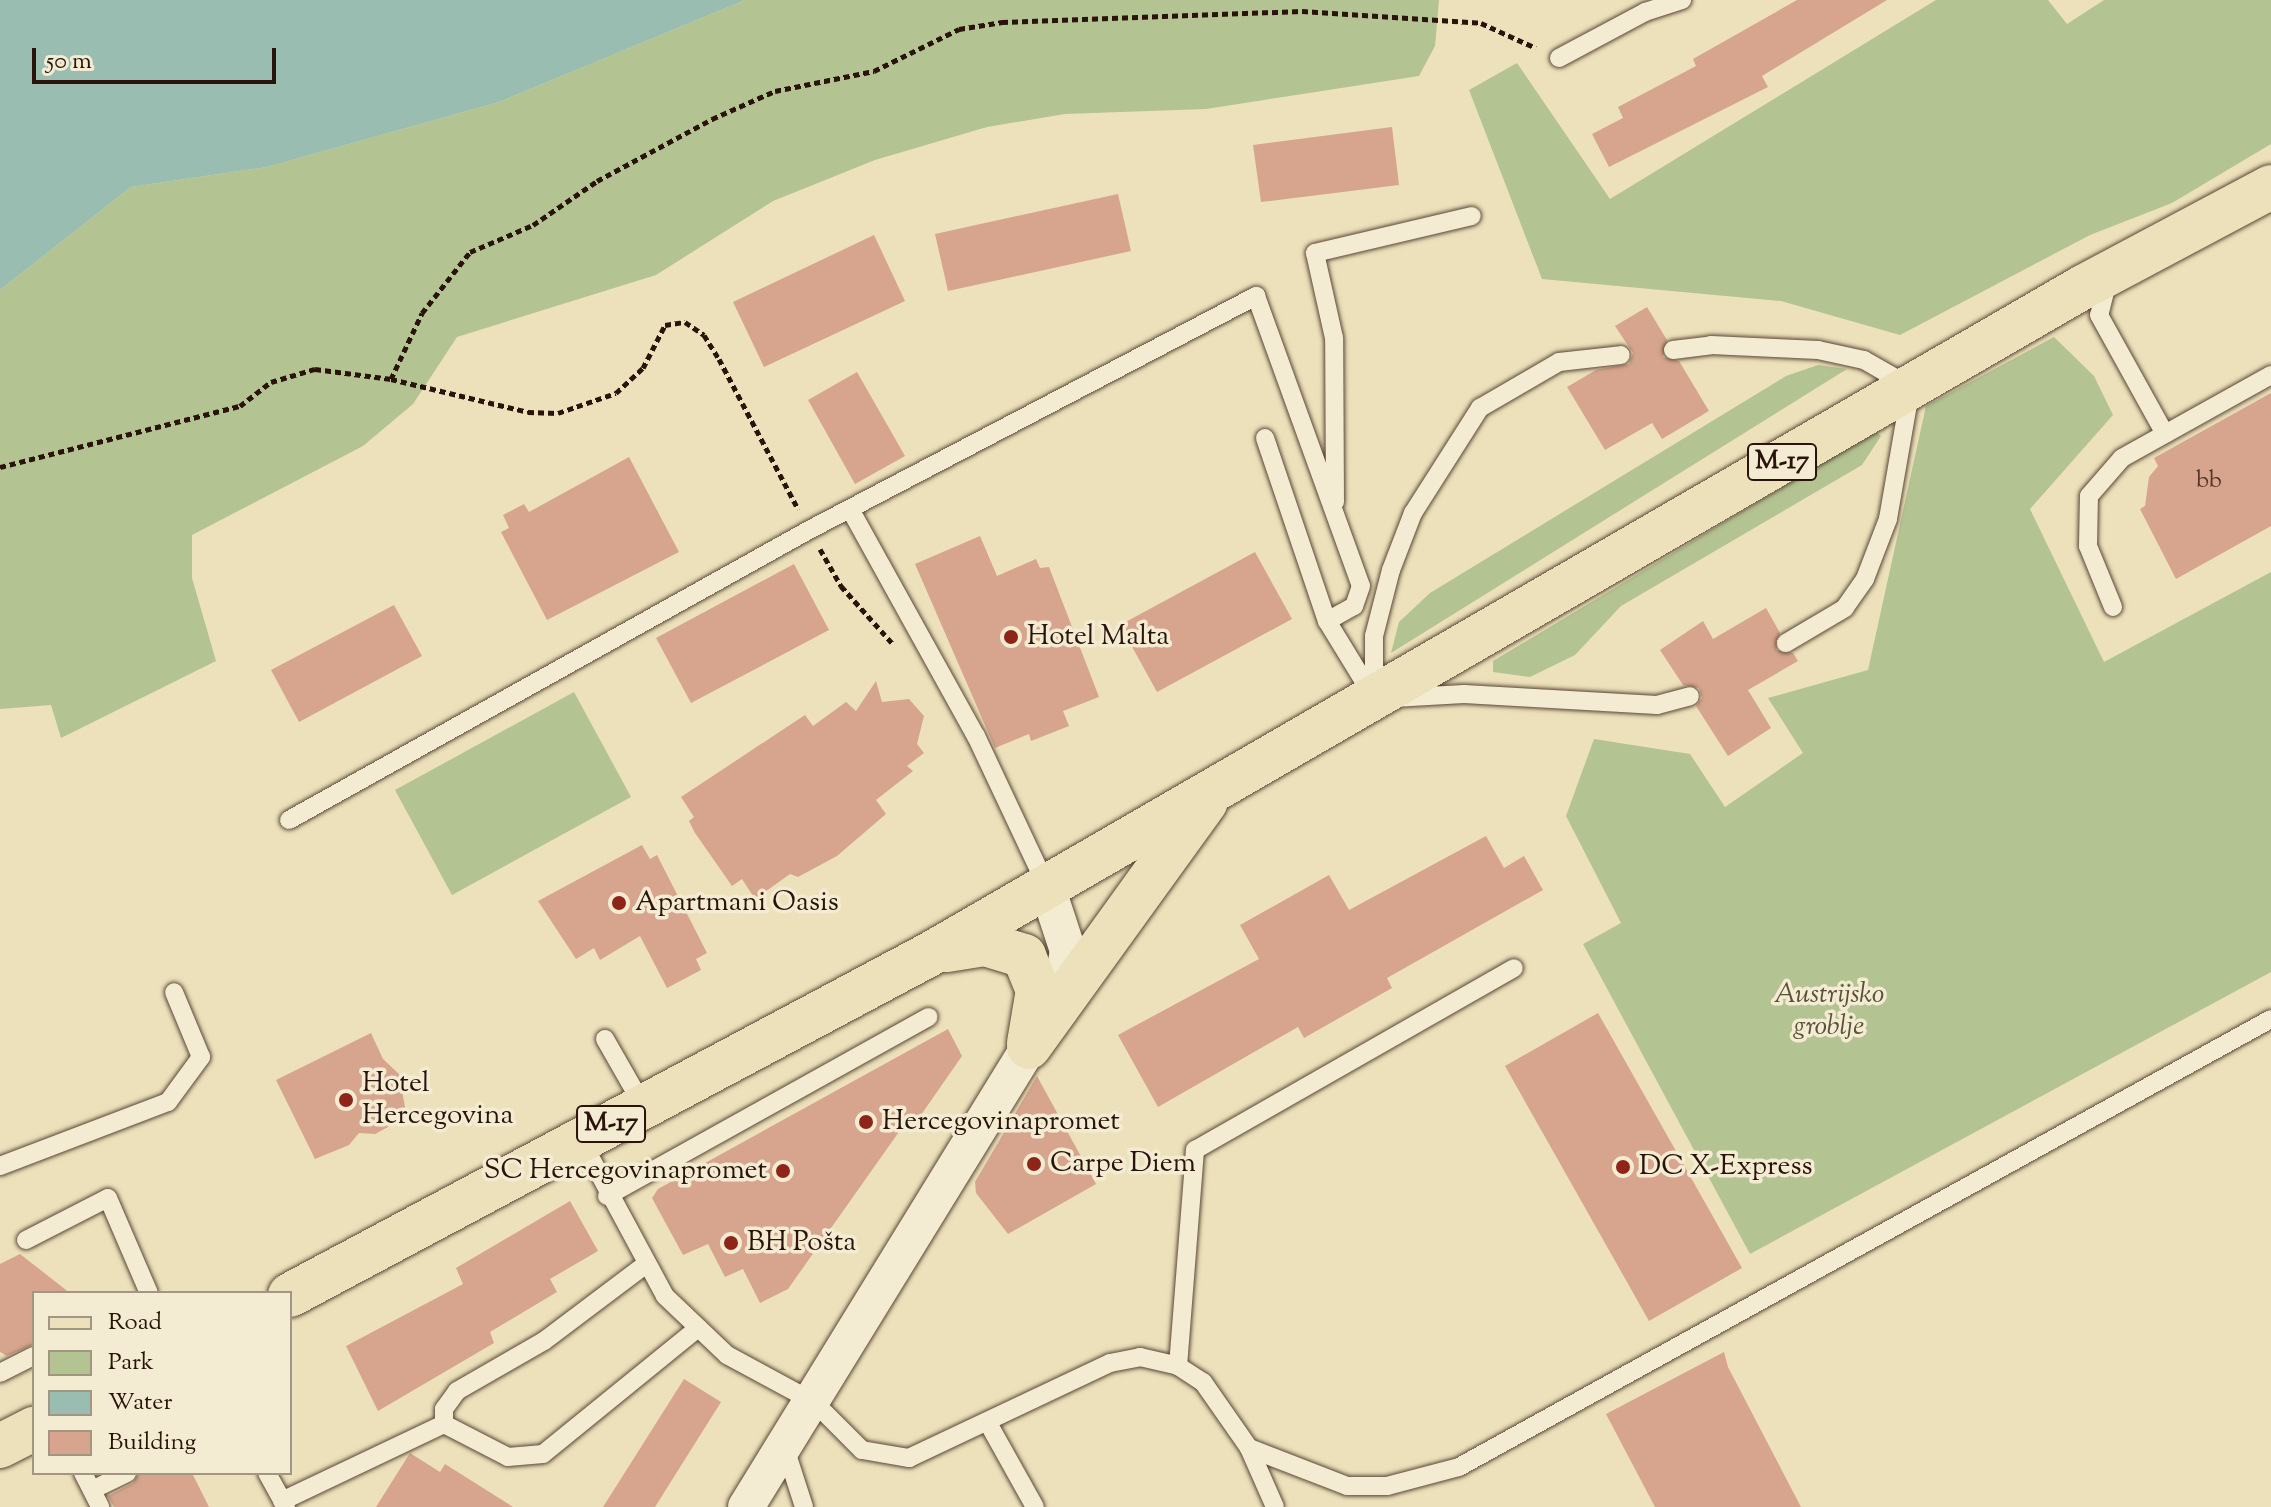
<!DOCTYPE html>
<html>
<head>
<meta charset="utf-8">
<style>
	body { margin:0 }
	#map { position:relative; width:2271px; height:1507px; overflow:hidden; background:#ece1ba; font-family:"Sorts Mill Goudy",serif }
	div>[style] { position:absolute }
	[style*='--x'] { left:calc(var(--x)*1px); top:calc(var(--y)*1px); width:calc(var(--w)*1px); rotate:calc(var(--a)*1deg) }
	.green>* { inset:0; background:#b4c392 }
	.water>* { inset:0; background:#99bdb1 }
	.building>* { inset:0; background:#d7a58d }
	.path>* { height:5px; margin-top:-2.5px; transform-origin:0; background:repeating-linear-gradient(90deg,#29130a 0 6px,transparent 0 10px) }
	.roads { filter:drop-shadow(0 0 2px #5a4636) drop-shadow(0 0 2px #5a4636) }
	.lane>* { height:18px; margin:-9px; padding:0 9px; transform-origin:9px; border-radius:9px; background:#f3ecd2 }
	.street>* { height:36px; margin:-18px; padding:0 18px; transform-origin:18px; border-radius:18px; background:#f3ecd2 }
	.primary>* { height:44px; margin:-22px; padding:0 22px; transform-origin:22px; border-radius:22px; background:#ece1ba }
	.dots>* { width:22px; height:22px; translate:-50% -50%; box-sizing:border-box; border:4px solid #f3ecd2; border-radius:50% }
	span { translate:-50% -50%; white-space:nowrap; text-align:center; line-height:1.15; -webkit-text-stroke:7px #f3ecd2; paint-order:stroke }
	.number-label { font-size:24px; color:#54382b }
	.number-label span { -webkit-text-stroke-width:0 }
	.shield-label span { padding:2px 6px; background:#f3ecd2; border:2px solid; border-radius:6px; -webkit-text-stroke-width:0 }
	.shield-label { font-size:26px; color:#29130a; font-weight:700 }
	.poi-label { font-size:28px; color:#29130a }
	.left { translate:0 -50%; text-align:left }
	.right { translate:-100% -50%; text-align:right }
	.park-label { font-size:28px; color:#5a513a; font-style:italic }
	.legend { position:absolute; left:32px; top:1291px; width:260px; height:184px; box-sizing:border-box; background:#f3ecd2; border:2px solid #a29582; margin:0; padding:10px 14px; list-style:none; font-size:24px; color:#29130a }
	.legend li { display:flex; align-items:center; gap:16px; height:40px }
	.legend b { width:40px; border:2px solid #a29582 }
	.scale { position:absolute; left:32px; top:48px; width:244px; height:36px; box-sizing:border-box; border:4px solid #29130a; border-top:0; padding-left:10px; font-size:24px; line-height:28px; white-space:nowrap; color:#29130a; -webkit-text-stroke:6px #f3ecd2; paint-order:stroke }
</style>
</head>
<body>
<div id="map">
	<div class="green">
		<div style="clip-path:polygon(745px 0,1439px 0,1435px 46px,1419px 76px,1206px 109px,1065px 114px,987px 127px,875px 160px,773px 201px,656px 275px,457px 337px,413px 404px,363px 446px,192px 535px,192px 578px,216px 661px,61px 738px,51px 705px,0 709px,0 290px,131px 187px,267px 167px,499px 102px)"></div>
		<div style="clip-path:polygon(1936px 0,2048px 0,2067px 24px,2104px 0,2271px 0,2271px 144px,2172px 203px,2090px 235px,1900px 335px,1781px 301px,1542px 279px,1469px 90px,1517px 63px,1610px 199px)"></div>
		<div style="clip-path:polygon(2054px 337px,2094px 376px,2113px 415px,2030px 509px,2104px 662px,2271px 572px,2271px 972px,1750px 1254px,1583px 944px,1621px 923px,1566px 816px,1594px 739px,1690px 754px,1725px 807px,1803px 753px,1768px 698px,1868px 670px,1926px 406px)"></div>
		<div style="clip-path:polygon(1818px 365px,1847px 369px,1391px 653px,1399px 622px,1430px 593px,1786px 376px)"></div>
		<div style="clip-path:polygon(1876px 431px,1881px 436px,1862px 465px,1621px 606px,1575px 655px,1530px 677px,1493px 672px,1493px 661px)"></div>
		<div style="clip-path:polygon(574px 692px,631px 797px,452px 895px,395px 790px)"></div>
	</div>
	<div class="water">
		<div style="clip-path:polygon(0 0,745px 0,499px 102px,267px 167px,131px 187px,0 290px)"></div>
	</div>
	<div class="building">
		<div style="clip-path:polygon(1797px 0,1887px 0,1762px 76px,1768px 87px,1609px 167px,1592px 134px,1623px 118px,1618px 107px,1696px 66px,1693px 59px)"></div>
		<div style="clip-path:polygon(1392px 127px,1399px 185px,1261px 202px,1253px 145px)"></div>
		<div style="clip-path:polygon(1118px 194px,1131px 251px,948px 291px,935px 234px)"></div>
		<div style="clip-path:polygon(874px 235px,905px 301px,764px 367px,733px 302px)"></div>
		<div style="clip-path:polygon(1647px 307px,1667px 340px,1663px 357px,1679px 361px,1709px 411px,1662px 439px,1652px 423px,1605px 450px,1567px 387px,1596px 370px,1629px 364px,1633px 353px,1615px 326px)"></div>
		<div style="clip-path:polygon(857px 372px,905px 456px,855px 484px,808px 400px)"></div>
		<div style="clip-path:polygon(2271px 393px,2271px 526px,2176px 579px,2140px 509px,2145px 506px,2149px 477px,2158px 466px,2154px 458px)"></div>
		<div style="clip-path:polygon(629px 457px,679px 552px,547px 620px,501px 532px,509px 528px,503px 515px,524px 504px,529px 512px)"></div>
		<div style="clip-path:polygon(980px 536px,997px 576px,1036px 559px,1040px 568px,1049px 567px,1099px 697px,1063px 711px,1069px 726px,1031px 741px,1029px 734px,995px 748px,915px 564px)"></div>
		<div style="clip-path:polygon(1255px 552px,1292px 619px,1157px 692px,1120px 625px)"></div>
		<div style="clip-path:polygon(794px 564px,829px 630px,691px 703px,656px 638px)"></div>
		<div style="clip-path:polygon(394px 605px,422px 656px,299px 722px,271px 670px)"></div>
		<div style="clip-path:polygon(1766px 608px,1780px 633px,1776px 650px,1793px 653px,1798px 661px,1748px 690px,1771px 728px,1728px 756px,1696px 706px,1702px 698px,1699px 688px,1683px 685px,1660px 650px,1703px 621px,1713px 639px)"></div>
		<div style="clip-path:polygon(876px 681px,882px 702px,909px 699px,924px 716px,917px 744px,924px 753px,907px 766px,913px 771px,876px 800px,886px 814px,837px 856px,798px 877px,790px 874px,755px 899px,742px 879px,732px 886px,695px 833px,689px 821px,694px 817px,681px 797px,805px 715px,813px 726px,846px 702px,856px 711px)"></div>
		<div style="clip-path:polygon(1486px 836px,1504px 868px,1524px 856px,1543px 890px,1387px 978px,1392px 988px,1304px 1038px,1298px 1027px,1158px 1107px,1118px 1035px,1259px 959px,1240px 925px,1329px 875px,1349px 910px)"></div>
		<div style="clip-path:polygon(642px 845px,650px 859px,657px 855px,707px 953px,696px 959px,701px 970px,667px 988px,640px 936px,600px 960px,594px 948px,576px 959px,538px 901px)"></div>
		<div style="clip-path:polygon(1598px 1013px,1742px 1268px,1649px 1321px,1505px 1066px)"></div>
		<div style="clip-path:polygon(948px 1029px,962px 1056px,914px 1125px,908px 1119px,788px 1289px,760px 1303px,743px 1269px,725px 1277px,708px 1244px,683px 1255px,652px 1198px,658px 1189px)"></div>
		<div style="clip-path:polygon(371px 1033px,383px 1059px,399px 1074px,405px 1107px,388px 1127px,375px 1134px,359px 1133px,349px 1145px,315px 1159px,276px 1080px)"></div>
		<div style="clip-path:polygon(1037px 1076px,1096px 1184px,1008px 1234px,976px 1193px,975px 1182px)"></div>
		<div style="clip-path:polygon(570px 1201px,598px 1251px,550px 1279px,557px 1292px,490px 1332px,494px 1343px,378px 1411px,346px 1346px,463px 1284px,456px 1268px)"></div>
		<div style="clip-path:polygon(20px 1254px,70px 1293px,34px 1293px,34px 1344px,7px 1356px,0 1352px,0 1264px)"></div>
		<div style="clip-path:polygon(1724px 1352px,1728px 1367px,1801px 1507px,1655px 1507px,1606px 1414px)"></div>
		<div style="clip-path:polygon(684px 1379px,721px 1402px,655px 1507px,603px 1507px)"></div>
		<div style="clip-path:polygon(410px 1453px,440px 1472px,445px 1464px,513px 1507px,376px 1507px)"></div>
		<div style="clip-path:polygon(139px 1473px,192px 1473px,209px 1507px,114px 1507px,108px 1496px,133px 1483px)"></div>
	</div>
	<div class="path">
		<div style="--x:391;--y:379;--w:141;--a:13.5"></div>
		<div style="--x:528;--y:412;--w:30;--a:2"></div>
		<div style="--x:558;--y:413;--w:61;--a:-19"></div>
		<div style="--x:616;--y:393;--w:37;--a:-43"></div>
		<div style="--x:643;--y:368;--w:48;--a:-62.9"></div>
		<div style="--x:665;--y:325;--w:20;--a:-9"></div>
		<div style="--x:685;--y:322;--w:23;--a:34"></div>
		<div style="--x:704;--y:335;--w:28;--a:58"></div>
		<div style="--x:719;--y:359;--w:170;--a:62.2"></div>
		<div style="--x:0;--y:467;--w:248;--a:-14.3"></div>
		<div style="--x:240;--y:406;--w:39;--a:-38"></div>
		<div style="--x:271;--y:382;--w:46;--a:-16.5"></div>
		<div style="--x:315;--y:369;--w:77;--a:7.5"></div>
		<div style="--x:391;--y:379;--w:73;--a:-64.8"></div>
		<div style="--x:422;--y:313;--w:78;--a:-51.8"></div>
		<div style="--x:470;--y:252;--w:69;--a:-23.2"></div>
		<div style="--x:533;--y:225;--w:78;--a:-34.5"></div>
		<div style="--x:597;--y:181;--w:131;--a:-28.3"></div>
		<div style="--x:712;--y:119;--w:69;--a:-24"></div>
		<div style="--x:775;--y:91;--w:101;--a:-11.4"></div>
		<div style="--x:874;--y:71;--w:95;--a:-26.3"></div>
		<div style="--x:959;--y:29;--w:44;--a:-9.2"></div>
		<div style="--x:1002;--y:22;--w:300;--a:-2.1"></div>
		<div style="--x:1302;--y:11;--w:179;--a:3.8"></div>
		<div style="--x:1481;--y:23;--w:60;--a:24.4"></div>
		<div style="--x:820;--y:549;--w:43;--a:60.4"></div>
		<div style="--x:841;--y:586;--w:79;--a:48.1"></div>
	</div>
	<div class="roads">
		<div class="lane">
			<div style="--x:1559;--y:58;--w:98;--a:-28.1"></div>
			<div style="--x:1645;--y:12;--w:39;--a:-18"></div>
			<div style="--x:2108;--y:280;--w:36;--a:104"></div>
			<div style="--x:2099;--y:315;--w:136;--a:61"></div>
			<div style="--x:1673;--y:350;--w:38;--a:-7"></div>
			<div style="--x:1711;--y:345;--w:107;--a:2.7"></div>
			<div style="--x:1818;--y:350;--w:47;--a:12.3"></div>
			<div style="--x:1864;--y:360;--w:54;--a:29.9"></div>
			<div style="--x:1911;--y:387;--w:134;--a:99.9"></div>
			<div style="--x:1888;--y:519;--w:64;--a:111"></div>
			<div style="--x:1865;--y:579;--w:35;--a:125"></div>
			<div style="--x:1845;--y:608;--w:69;--a:149.3"></div>
			<div style="--x:1265;--y:438;--w:193;--a:71.3"></div>
			<div style="--x:1327;--y:621;--w:88;--a:58.5"></div>
			<div style="--x:1335;--y:502;--w:164;--a:-90.3"></div>
			<div style="--x:1334;--y:338;--w:87;--a:-102.6"></div>
			<div style="--x:1315;--y:253;--w:161;--a:-13.3"></div>
			<div style="--x:850;--y:509;--w:260;--a:61"></div>
			<div style="--x:976;--y:736;--w:167;--a:64.8"></div>
			<div style="--x:2113;--y:607;--w:66;--a:-112.3"></div>
			<div style="--x:2088;--y:546;--w:50;--a:-88.9"></div>
			<div style="--x:2089;--y:496;--w:50;--a:-49"></div>
			<div style="--x:2122;--y:458;--w:171;--a:-29.1"></div>
			<div style="--x:1374;--y:696;--w:60;--a:-90"></div>
			<div style="--x:1374;--y:636;--w:68;--a:-75.6"></div>
			<div style="--x:1391;--y:570;--w:61;--a:-68.9"></div>
			<div style="--x:1413;--y:513;--w:125;--a:-57.5"></div>
			<div style="--x:1480;--y:408;--w:91;--a:-30.2"></div>
			<div style="--x:1559;--y:362;--w:62;--a:-6.4"></div>
			<div style="--x:1393;--y:698;--w:71;--a:-3.2"></div>
			<div style="--x:1464;--y:694;--w:193;--a:3.3"></div>
			<div style="--x:1657;--y:705;--w:34;--a:-15"></div>
			<div style="--x:289;--y:820;--w:595;--a:-29.15"></div>
			<div style="--x:809;--y:530;--w:505;--a:-27.63"></div>
			<div style="--x:1256;--y:296;--w:308;--a:70.1"></div>
			<div style="--x:1361;--y:586;--w:21;--a:109"></div>
			<div style="--x:1354;--y:606;--w:31;--a:151"></div>
			<div style="--x:605;--y:1039;--w:78;--a:60.2"></div>
			<div style="--x:581;--y:1140;--w:177;--a:61.7"></div>
			<div style="--x:665;--y:1296;--w:86;--a:43.6"></div>
			<div style="--x:727;--y:1355;--w:99;--a:28.4"></div>
			<div style="--x:814;--y:1402;--w:68;--a:45"></div>
			<div style="--x:862;--y:1450;--w:48;--a:9.7"></div>
			<div style="--x:909;--y:1458;--w:222;--a:-25.3"></div>
			<div style="--x:1110;--y:1363;--w:31;--a:-11"></div>
			<div style="--x:1140;--y:1357;--w:39;--a:13"></div>
			<div style="--x:1178;--y:1366;--w:30;--a:33"></div>
			<div style="--x:1203;--y:1382;--w:80;--a:55.1"></div>
			<div style="--x:1249;--y:1448;--w:64;--a:66.2"></div>
			<div style="--x:0;--y:1166;--w:180;--a:-20.9"></div>
			<div style="--x:168;--y:1102;--w:56;--a:-53.7"></div>
			<div style="--x:201;--y:1057;--w:70;--a:-112.6"></div>
			<div style="--x:607;--y:1196;--w:368;--a:-29.1"></div>
			<div style="--x:26;--y:1240;--w:92;--a:-27.1"></div>
			<div style="--x:108;--y:1198;--w:103;--a:66.7"></div>
			<div style="--x:1178;--y:1366;--w:217;--a:-85.5"></div>
			<div style="--x:1195;--y:1150;--w:367;--a:-29.7"></div>
			<div style="--x:0;--y:1373;--w:38;--a:-27"></div>
			<div style="--x:988;--y:1423;--w:96;--a:60.8"></div>
			<div style="--x:444;--y:1424;--w:72;--a:27.3"></div>
			<div style="--x:508;--y:1457;--w:35;--a:-5"></div>
			<div style="--x:543;--y:1454;--w:200;--a:-39.1"></div>
			<div style="--x:444;--y:1424;--w:15;--a:-90"></div>
			<div style="--x:444;--y:1409;--w:22;--a:-54"></div>
			<div style="--x:457;--y:1391;--w:100;--a:-29.9"></div>
			<div style="--x:544;--y:1341;--w:128;--a:-37"></div>
			<div style="--x:785;--y:1448;--w:62;--a:72.1"></div>
			<div style="--x:1249;--y:1448;--w:105;--a:21.2"></div>
			<div style="--x:1347;--y:1486;--w:40;--a:0"></div>
			<div style="--x:1387;--y:1486;--w:74;--a:-14.8"></div>
			<div style="--x:1459;--y:1467;--w:927;--a:-28.89"></div>
			<div style="--x:83;--y:1473;--w:38;--a:63"></div>
			<div style="--x:267;--y:1473;--w:39;--a:61"></div>
			<div style="--x:92;--y:1490;--w:39;--a:-26"></div>
			<div style="--x:282;--y:1501;--w:179;--a:-25.4"></div>
		</div>
		<div class="street">
			<div style="--x:746;--y:1507;--w:540;--a:-58.4"></div>
			<div style="--x:1029;--y:1047;--w:80;--a:-64.1"></div>
			<div style="--x:1064;--y:975;--w:24;--a:-81"></div>
			<div style="--x:1068;--y:951;--w:67;--a:-108.2"></div>
		</div>
		<div class="primary">
			<div style="--x:947;--y:950;--w:38;--a:-9"></div>
			<div style="--x:985;--y:944;--w:41;--a:17.1"></div>
			<div style="--x:1024;--y:956;--w:37;--a:68"></div>
			<div style="--x:1038;--y:990;--w:54;--a:99.6"></div>
			<div style="--x:1029;--y:1047;--w:302;--a:-54.2"></div>
			<div style="--x:290;--y:1295;--w:727;--a:-28.04"></div>
			<div style="--x:932;--y:953;--w:1330;--a:-30.05"></div>
			<div style="--x:2083;--y:287;--w:213;--a:-28"></div>
			<div style="--x:0;--y:1446;--w:38;--a:-27"></div>
		</div>
	</div>
	<div class="dots">
		<div style="left:1011px;top:637px;background:#8f2418"></div>
		<div style="left:619px;top:903px;background:#8f2418"></div>
		<div style="left:346px;top:1100px;background:#8f2418"></div>
		<div style="left:866px;top:1122px;background:#8f2418"></div>
		<div style="left:1034px;top:1164px;background:#8f2418"></div>
		<div style="left:1623px;top:1167px;background:#8f2418"></div>
		<div style="left:783px;top:1171px;background:#8f2418"></div>
		<div style="left:731px;top:1243px;background:#8f2418"></div>
	</div>
	<div class="number-label">
		<span style="left:2209px;top:482px">bb</span>
	</div>
	<div class="shield-label">
		<span style="left:1782px;top:462px">M-17</span>
		<span style="left:611px;top:1124px">M-17</span>
	</div>
	<div class="poi-label">
		<span class="left" style="left:1027px;top:637px">Hotel Malta</span>
		<span class="left" style="left:635px;top:903px">Apartmani Oasis</span>
		<span class="left" style="left:362px;top:1100px">Hotel<br>Hercegovina</span>
		<span class="left" style="left:882px;top:1122px">Hercegovinapromet</span>
		<span class="left" style="left:1050px;top:1164px">Carpe Diem</span>
		<span class="left" style="left:1639px;top:1167px">DC X-Express</span>
		<span class="right" style="left:767px;top:1171px">SC Hercegovinapromet</span>
		<span class="left" style="left:747px;top:1243px">BH Pošta</span>
	</div>
	<div class="park-label">
		<span style="left:1829px;top:1011px">Austrijsko<br>groblje</span>
	</div>
	<ul class="legend">
	<li><b style="height:10px;background:#ece1ba"></b>Road</li>
	<li><b style="height:22px;background:#b4c392"></b>Park</li>
	<li><b style="height:22px;background:#99bdb1"></b>Water</li>
	<li><b style="height:22px;background:#d7a58d"></b>Building</li>
	</ul>
	<div class="scale">50 m</div>
</div>
</body>
</html>
